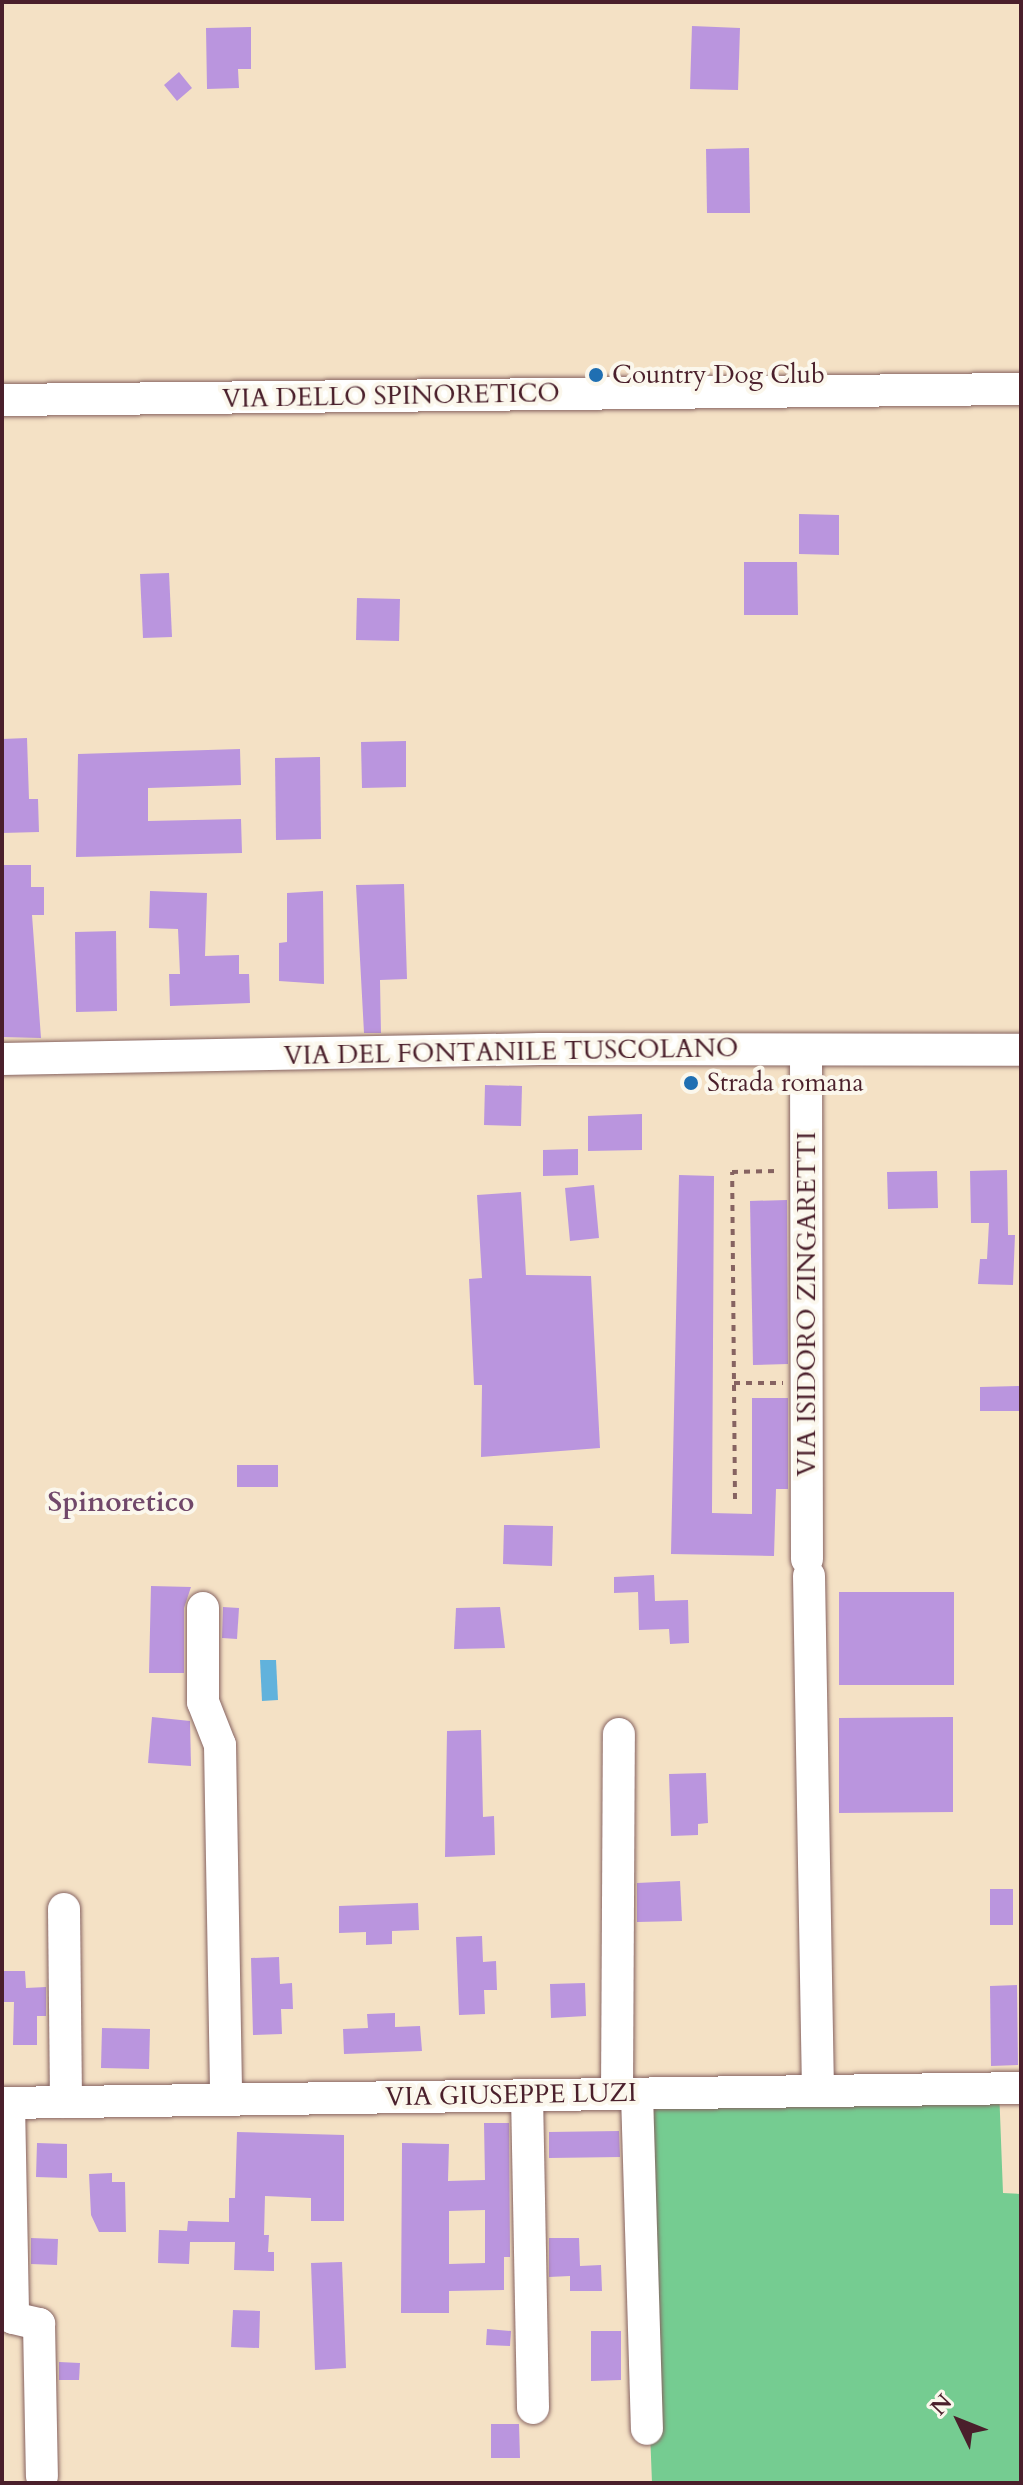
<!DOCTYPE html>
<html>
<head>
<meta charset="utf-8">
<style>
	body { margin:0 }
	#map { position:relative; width:1023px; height:2485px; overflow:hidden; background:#f4e1c5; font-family:Cardo,serif }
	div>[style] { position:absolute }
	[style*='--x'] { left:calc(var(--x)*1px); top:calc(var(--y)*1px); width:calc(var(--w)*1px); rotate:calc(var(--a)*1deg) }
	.green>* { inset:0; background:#75cc91 }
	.water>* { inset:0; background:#61b2dc }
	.building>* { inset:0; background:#ba95de }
	.path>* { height:4px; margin-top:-2px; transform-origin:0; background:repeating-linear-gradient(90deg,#866361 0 6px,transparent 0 12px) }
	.roads { filter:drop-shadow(0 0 2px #866361) drop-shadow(0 0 2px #866361) }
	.minor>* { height:32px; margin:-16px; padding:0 16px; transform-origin:16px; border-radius:16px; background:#fff }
	.dots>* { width:22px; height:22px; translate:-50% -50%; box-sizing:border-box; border:4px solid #fbf7ec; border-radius:50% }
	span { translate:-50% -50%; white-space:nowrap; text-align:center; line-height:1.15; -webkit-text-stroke:8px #fbf7ec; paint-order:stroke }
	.poi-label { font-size:26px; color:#4a1f2b }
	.left { translate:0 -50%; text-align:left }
	.street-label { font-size:26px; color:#4a1f2b }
	.neighbourhood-label { font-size:28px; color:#71486a; font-weight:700 }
	.frame { position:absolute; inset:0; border:4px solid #4a1f2b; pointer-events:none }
	.north { position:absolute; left:919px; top:2381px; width:80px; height:80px; -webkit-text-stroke:6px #fbf7ec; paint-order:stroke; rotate:313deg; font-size:22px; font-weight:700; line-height:32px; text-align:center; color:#4a1f2b }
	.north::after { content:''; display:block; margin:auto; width:28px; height:36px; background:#4a1f2b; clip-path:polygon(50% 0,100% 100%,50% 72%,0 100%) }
</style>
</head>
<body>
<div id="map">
	<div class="green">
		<div style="clip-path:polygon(999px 2088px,1003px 2193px,1021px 2194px,1021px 2483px,652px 2483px,637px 2094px)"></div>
	</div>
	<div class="water">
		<div style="clip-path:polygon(260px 1660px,276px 1660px,278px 1700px,262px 1701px)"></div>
	</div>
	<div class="building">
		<div style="clip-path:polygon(692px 26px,740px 28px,738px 90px,690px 89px)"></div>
		<div style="clip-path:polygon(251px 27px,251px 69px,238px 69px,239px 88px,207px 89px,206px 28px)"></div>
		<div style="clip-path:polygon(179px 72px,192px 88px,177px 101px,164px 85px)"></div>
		<div style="clip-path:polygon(749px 148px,750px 213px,707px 213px,706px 149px)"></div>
		<div style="clip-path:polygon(799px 514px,839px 515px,839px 555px,799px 554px)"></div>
		<div style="clip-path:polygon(744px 562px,797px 562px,798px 615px,744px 615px)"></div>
		<div style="clip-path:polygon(169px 573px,172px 637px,143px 638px,140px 574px)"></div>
		<div style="clip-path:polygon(357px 598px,400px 599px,399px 641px,356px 640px)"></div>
		<div style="clip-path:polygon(27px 738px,29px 799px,38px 799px,39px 832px,2px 833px,2px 739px)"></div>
		<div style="clip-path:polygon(406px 741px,406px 787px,362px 788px,361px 742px)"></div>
		<div style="clip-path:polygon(240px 749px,241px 785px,148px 788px,148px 821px,241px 819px,242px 853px,76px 857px,78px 754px)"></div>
		<div style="clip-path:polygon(320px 757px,321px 839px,276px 840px,275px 758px)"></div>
		<div style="clip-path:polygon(2px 865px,31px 865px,31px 887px,44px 887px,44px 915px,32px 915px,41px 1038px,2px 1037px)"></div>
		<div style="clip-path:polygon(404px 884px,407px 979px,380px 980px,381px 1033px,364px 1033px,356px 885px)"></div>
		<div style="clip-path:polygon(150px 891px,207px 893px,205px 956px,239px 955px,239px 974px,249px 974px,250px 1003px,170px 1006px,169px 974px,180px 974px,178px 929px,149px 928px)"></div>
		<div style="clip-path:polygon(323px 891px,324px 984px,279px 981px,279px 943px,287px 942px,287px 893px)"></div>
		<div style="clip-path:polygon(116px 931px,117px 1011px,76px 1012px,75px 932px)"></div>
		<div style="clip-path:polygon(485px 1085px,522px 1086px,521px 1126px,484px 1125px)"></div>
		<div style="clip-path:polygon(642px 1114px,642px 1150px,588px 1151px,588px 1116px)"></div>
		<div style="clip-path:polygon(578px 1149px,578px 1175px,543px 1176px,543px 1150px)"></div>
		<div style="clip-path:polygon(1007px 1170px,1008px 1235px,1015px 1235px,1013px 1285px,978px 1284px,980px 1259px,987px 1259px,989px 1223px,971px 1223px,970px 1171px)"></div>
		<div style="clip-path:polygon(937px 1171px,938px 1208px,888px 1209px,887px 1172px)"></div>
		<div style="clip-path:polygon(679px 1175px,714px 1176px,712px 1513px,752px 1514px,752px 1398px,788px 1398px,788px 1489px,776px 1489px,774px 1556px,671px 1554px)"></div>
		<div style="clip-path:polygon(594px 1185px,599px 1238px,570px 1241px,565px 1188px)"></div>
		<div style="clip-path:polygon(521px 1192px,526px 1275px,591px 1276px,600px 1448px,481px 1457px,482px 1385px,474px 1385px,469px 1279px,482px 1278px,477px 1195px)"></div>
		<div style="clip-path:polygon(787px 1200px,788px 1364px,753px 1365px,750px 1201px)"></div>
		<div style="clip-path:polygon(1019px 1386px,1019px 1411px,980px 1411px,980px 1387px)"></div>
		<div style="clip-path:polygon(237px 1465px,278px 1465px,278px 1487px,237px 1487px)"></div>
		<div style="clip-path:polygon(504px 1525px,553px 1526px,552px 1566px,503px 1564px)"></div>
		<div style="clip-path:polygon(654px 1575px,655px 1601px,688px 1600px,689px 1643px,670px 1644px,669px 1629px,639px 1630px,638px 1592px,614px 1593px,614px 1577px)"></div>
		<div style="clip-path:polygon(151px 1586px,191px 1587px,184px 1608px,184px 1673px,149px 1673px)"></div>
		<div style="clip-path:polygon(839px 1592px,954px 1592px,954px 1685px,839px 1685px)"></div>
		<div style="clip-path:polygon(223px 1607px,239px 1608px,237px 1639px,222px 1638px)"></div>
		<div style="clip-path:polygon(500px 1607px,505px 1648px,454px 1649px,456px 1608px)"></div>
		<div style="clip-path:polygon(152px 1717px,190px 1721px,191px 1766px,148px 1763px)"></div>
		<div style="clip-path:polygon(953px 1717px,953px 1812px,839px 1813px,839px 1718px)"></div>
		<div style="clip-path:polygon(481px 1730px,483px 1817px,494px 1816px,495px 1855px,445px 1857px,447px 1731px)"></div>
		<div style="clip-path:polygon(706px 1773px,708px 1823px,698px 1824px,698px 1835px,671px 1836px,669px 1774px)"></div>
		<div style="clip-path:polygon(680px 1881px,682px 1921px,637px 1922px,637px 1883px)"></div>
		<div style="clip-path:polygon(990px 1889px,1013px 1889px,1013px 1925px,990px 1925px)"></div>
		<div style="clip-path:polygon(418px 1903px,419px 1930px,392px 1931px,392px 1944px,366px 1945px,366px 1932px,339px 1933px,339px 1906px)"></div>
		<div style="clip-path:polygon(482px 1936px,483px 1962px,496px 1961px,497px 1990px,484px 1990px,485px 2014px,459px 2015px,456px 1937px)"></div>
		<div style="clip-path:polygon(279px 1957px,280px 1984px,292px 1983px,293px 2009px,281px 2009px,282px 2034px,253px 2035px,251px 1958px)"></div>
		<div style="clip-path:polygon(3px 1971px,25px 1971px,26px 1988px,46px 1987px,46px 2016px,37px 2016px,37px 2045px,13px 2045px,14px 2002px,2px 2002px)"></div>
		<div style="clip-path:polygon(585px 1983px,586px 2016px,551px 2018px,550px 1984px)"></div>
		<div style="clip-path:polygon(1017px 1985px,1018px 2065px,991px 2066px,990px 1986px)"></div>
		<div style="clip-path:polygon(395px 2013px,395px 2027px,420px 2026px,422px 2051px,344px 2054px,343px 2029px,368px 2028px,367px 2014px)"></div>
		<div style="clip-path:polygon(102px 2028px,150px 2029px,149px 2069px,101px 2068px)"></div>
		<div style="clip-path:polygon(evenodd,484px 2123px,509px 2123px,510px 2257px,504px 2257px,504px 2290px,449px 2291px,449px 2313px,401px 2313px,402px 2143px,449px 2144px,448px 2181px,485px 2180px,484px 2123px,485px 2210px,485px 2263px,449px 2264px,449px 2211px,485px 2210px)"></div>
		<div style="clip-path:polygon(619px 2131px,620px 2157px,549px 2158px,549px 2132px)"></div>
		<div style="clip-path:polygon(237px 2132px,344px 2135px,344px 2221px,311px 2221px,311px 2198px,265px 2196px,264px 2235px,269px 2235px,268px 2252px,274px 2252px,274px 2271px,234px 2270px,235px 2242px,190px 2242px,189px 2264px,158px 2263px,159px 2230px,187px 2231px,188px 2221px,229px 2222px,229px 2198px,235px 2198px)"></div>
		<div style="clip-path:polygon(37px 2143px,67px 2144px,67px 2178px,36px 2177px)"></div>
		<div style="clip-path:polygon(112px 2173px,112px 2182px,125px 2182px,126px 2232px,99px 2232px,91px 2215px,89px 2174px)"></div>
		<div style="clip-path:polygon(31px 2238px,58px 2239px,57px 2265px,31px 2264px)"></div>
		<div style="clip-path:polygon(549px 2238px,579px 2238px,580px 2266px,601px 2265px,602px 2291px,570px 2291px,570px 2276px,549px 2277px)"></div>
		<div style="clip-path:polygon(342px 2262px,346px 2368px,315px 2370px,311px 2263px)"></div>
		<div style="clip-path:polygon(233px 2310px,260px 2311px,259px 2348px,231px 2347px)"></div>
		<div style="clip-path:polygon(487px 2329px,511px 2331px,510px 2346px,486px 2345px)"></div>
		<div style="clip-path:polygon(591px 2331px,621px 2331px,621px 2380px,591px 2381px)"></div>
		<div style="clip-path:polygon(59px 2362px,80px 2363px,79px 2380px,59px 2380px)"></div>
		<div style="clip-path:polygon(491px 2424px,519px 2424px,520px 2458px,491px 2458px)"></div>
	</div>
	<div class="path">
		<div style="--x:734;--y:1383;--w:49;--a:0"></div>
		<div style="--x:735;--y:1499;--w:327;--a:-90.5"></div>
		<div style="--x:732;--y:1172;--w:48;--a:-1.2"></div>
	</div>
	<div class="roads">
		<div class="minor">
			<div style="--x:2;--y:400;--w:1019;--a:-0.62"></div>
			<div style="--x:806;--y:1050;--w:509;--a:89.89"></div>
			<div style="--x:2;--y:1059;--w:538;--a:-1.06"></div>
			<div style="--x:540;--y:1049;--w:481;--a:0.1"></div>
			<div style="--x:809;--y:1576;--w:515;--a:89"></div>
			<div style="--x:203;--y:1608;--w:94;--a:90"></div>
			<div style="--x:203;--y:1702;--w:46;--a:68.4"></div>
			<div style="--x:220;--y:1745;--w:354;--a:89"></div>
			<div style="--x:64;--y:1909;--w:193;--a:89.4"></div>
			<div style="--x:617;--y:2094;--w:360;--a:-89.7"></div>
			<div style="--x:637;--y:2094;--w:335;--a:88.3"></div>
			<div style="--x:527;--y:2095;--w:313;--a:88.9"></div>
			<div style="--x:2;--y:2103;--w:1019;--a:-0.84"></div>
			<div style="--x:9;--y:2103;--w:215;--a:88.9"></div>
			<div style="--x:13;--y:2318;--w:27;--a:13"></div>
			<div style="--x:39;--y:2324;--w:152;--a:88.9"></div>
		</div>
	</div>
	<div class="dots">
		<div style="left:596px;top:375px;background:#1f6fb2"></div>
		<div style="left:691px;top:1083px;background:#1f6fb2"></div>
	</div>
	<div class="poi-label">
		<span class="left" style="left:612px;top:375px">Country Dog Club</span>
		<span class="left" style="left:707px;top:1083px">Strada romana</span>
	</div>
	<div class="street-label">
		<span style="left:391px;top:396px;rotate:-1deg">VIA DELLO SPINORETICO</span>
		<span style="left:511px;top:1052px;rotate:-1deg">VIA DEL FONTANILE TUSCOLANO</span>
		<span style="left:807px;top:1304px;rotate:-90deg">VIA ISIDORO ZINGARETTI</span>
		<span style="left:511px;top:2095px;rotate:-1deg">VIA GIUSEPPE LUZI</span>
	</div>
	<div class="neighbourhood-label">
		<span style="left:121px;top:1502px">Spinoretico</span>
	</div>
	<div class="frame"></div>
	<div class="north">N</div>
</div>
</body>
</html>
